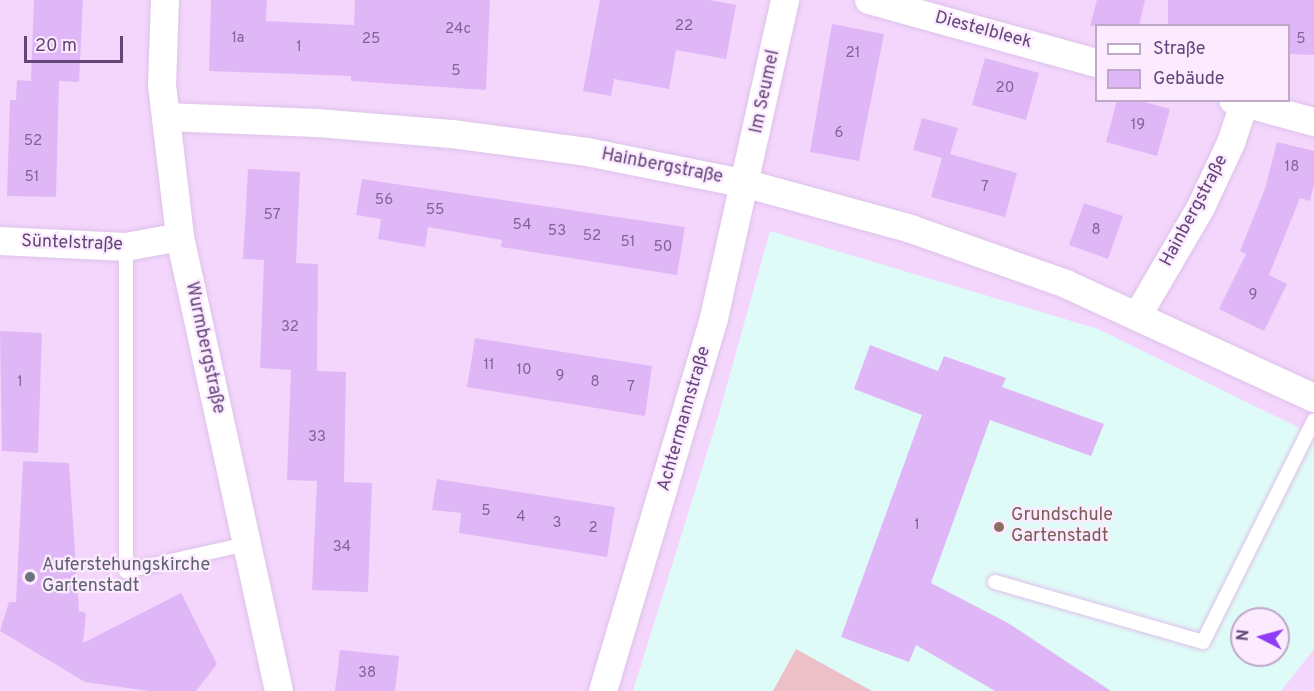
<!DOCTYPE html>
<html>
<head>
<meta charset="utf-8">
<style>
	body { margin:0 }
	#map { position:relative; width:1314px; height:691px; overflow:hidden; background:#fae2fe; font-family:Overpass,sans-serif }
	div>[style] { position:absolute }
	[style*='--x'] { left:calc(var(--x)*1px); top:calc(var(--y)*1px); width:calc(var(--w)*1px); rotate:calc(var(--a)*1deg) }
	.residential>* { inset:0; background:#f4d6fc }
	.education>* { inset:0; background:#dffbf7 }
	.green>* { inset:0; background:#edbfc7 }
	.building>* { inset:0; background:#dfb7f6 }
	.roads { filter:drop-shadow(0 0 2px #ddc2e9) drop-shadow(0 0 2px #ddc2e9) }
	.service>* { height:14px; margin:-7px; padding:0 7px; transform-origin:7px; border-radius:7px; background:#fff }
	.minor>* { height:28px; margin:-14px; padding:0 14px; transform-origin:14px; border-radius:14px; background:#fff }
	.dots>* { width:16px; height:16px; translate:-50% -50%; box-sizing:border-box; border:3px solid #fceaff; border-radius:50% }
	span { translate:-50% -50%; white-space:nowrap; text-align:center; line-height:1.15; -webkit-text-stroke:4.5px #fceaff; paint-order:stroke }
	.number-label { font-size:15px; color:#826298 }
	.number-label span { -webkit-text-stroke-width:0 }
	.street-label { font-size:18px; color:#634679 }
	.education-label { font-size:18px; color:#785e54 }
	.left { translate:0 -50%; text-align:left }
	.worship-label { font-size:18px; color:#5b616d }
	.legend { position:absolute; left:1095px; top:24px; width:195px; height:78px; box-sizing:border-box; background:#fceaff; border:2px solid #bfa8c9; margin:0; padding:8px 10px; list-style:none; font-size:18px; color:#634679 }
	.legend li { display:flex; align-items:center; gap:12px; height:30px }
	.legend b { width:30px; border:2px solid #bfa8c9 }
	.north { position:absolute; left:1230px; top:607px; width:60px; height:60px; box-sizing:border-box; background:#fceaff; border:2px solid #bfa8c9; border-radius:50%; rotate:276deg; font-size:16px; font-weight:700; line-height:24px; text-align:center; color:#634679 }
	.north::after { content:''; display:block; margin:auto; width:21px; height:27px; background:#8e3bf4; clip-path:polygon(50% 0,100% 100%,50% 72%,0 100%) }
	.scale { position:absolute; left:24px; top:36px; width:99px; height:27px; box-sizing:border-box; border:3px solid #634679; border-top:0; padding-left:8px; font-size:18px; line-height:21px; white-space:nowrap; color:#634679; -webkit-text-stroke:4px #fceaff; paint-order:stroke }
</style>
</head>
<body>
<div id="map">
	<div class="residential">
		<div style="clip-path:polygon(evenodd,0 0,1314px 0,1314px 688px,1311px 691px,0 691px,0 0,1096px 26px,1288px 26px,1288px 100px,1096px 100px,1096px 26px,0 0,1242px 619px,1278px 619px,1278px 655px,1242px 655px,1242px 619px)"></div>
	</div>
	<div class="education">
		<div style="clip-path:polygon(evenodd,770px 231px,1098px 329px,1314px 435px,1314px 649px,1281px 691px,633px 691px,718px 417px,770px 231px,1242px 619px,1278px 619px,1278px 655px,1242px 655px,1242px 619px)"></div>
	</div>
	<div class="green">
		<div style="clip-path:polygon(796px 649px,872px 691px,773px 691px)"></div>
	</div>
	<div class="building">
		<div style="clip-path:polygon(34px 0,83px 0,79px 82px,59px 81px,56px 197px,7px 196px,10px 100px,16px 100px,17px 80px,31px 81px)"></div>
		<div style="clip-path:polygon(211px 0,267px 0,266px 21px,354px 25px,355px 0,490px 0,486px 90px,351px 81px,351px 76px,209px 71px)"></div>
		<div style="clip-path:polygon(600px 0,710px 0,736px 5px,726px 59px,676px 50px,669px 89px,614px 79px,611px 96px,583px 91px)"></div>
		<div style="clip-path:polygon(1097px 0,1145px 0,1139px 26px,1090px 26px)"></div>
		<div style="clip-path:polygon(1168px 0,1314px 0,1314px 55px,1288px 54px,1288px 26px,1168px 24px)"></div>
		<div style="clip-path:polygon(832px 24px,884px 34px,859px 161px,810px 152px)"></div>
		<div style="clip-path:polygon(985px 58px,1039px 73px,1026px 120px,972px 105px)"></div>
		<div style="clip-path:polygon(1117px 100px,1137px 100px,1170px 109px,1157px 156px,1106px 142px)"></div>
		<div style="clip-path:polygon(922px 118px,958px 128px,950px 154px,1017px 173px,1005px 217px,931px 197px,942px 158px,913px 150px)"></div>
		<div style="clip-path:polygon(1277px 142px,1314px 151px,1314px 184px,1310px 201px,1300px 198px,1269px 275px,1287px 284px,1264px 331px,1219px 309px,1246px 254px,1240px 251px,1265px 189px)"></div>
		<div style="clip-path:polygon(248px 169px,300px 172px,296px 263px,318px 264px,317px 371px,346px 372px,344px 482px,372px 483px,368px 592px,312px 590px,317px 481px,287px 480px,291px 370px,260px 368px,264px 260px,243px 259px)"></div>
		<div style="clip-path:polygon(362px 179px,685px 227px,677px 275px,501px 247px,502px 240px,428px 227px,425px 247px,378px 239px,381px 219px,356px 215px)"></div>
		<div style="clip-path:polygon(1084px 203px,1123px 216px,1108px 259px,1069px 245px)"></div>
		<div style="clip-path:polygon(0 331px,42px 333px,38px 453px,2px 451px)"></div>
		<div style="clip-path:polygon(475px 338px,652px 366px,645px 416px,467px 387px)"></div>
		<div style="clip-path:polygon(870px 345px,938px 371px,944px 356px,1006px 378px,1002px 387px,1104px 424px,1091px 456px,990px 420px,931px 583px,1008px 623px,1111px 691px,995px 691px,916px 645px,909px 662px,841px 637px,922px 415px,854px 389px)"></div>
		<div style="clip-path:polygon(23px 461px,69px 463px,79px 611px,86px 613px,83px 643px,181px 593px,217px 664px,196px 691px,150px 691px,85px 682px,0 631px,9px 602px,16px 602px)"></div>
		<div style="clip-path:polygon(437px 479px,615px 507px,607px 557px,459px 533px,461px 513px,432px 510px)"></div>
		<div style="clip-path:polygon(340px 650px,399px 656px,395px 691px,335px 691px)"></div>
	</div>
	<div class="roads">
		<div class="service">
			<div style="--x:126;--y:247;--w:324;--a:90"></div>
			<div style="--x:126;--y:571;--w:124;--a:-12.6"></div>
			<div style="--x:995;--y:582;--w:216;--a:16.1"></div>
			<div style="--x:1203;--y:642;--w:248;--a:-63.4"></div>
		</div>
		<div class="minor">
			<div style="--x:165;--y:0;--w:85;--a:92"></div>
			<div style="--x:162;--y:85;--w:153;--a:83.2"></div>
			<div style="--x:180;--y:237;--w:465;--a:77.7"></div>
			<div style="--x:869;--y:0;--w:236;--a:15.5"></div>
			<div style="--x:1233;--y:100;--w:84;--a:15.2"></div>
			<div style="--x:166;--y:117;--w:151;--a:2.3"></div>
			<div style="--x:317;--y:123;--w:135;--a:4.7"></div>
			<div style="--x:452;--y:134;--w:136;--a:7.6"></div>
			<div style="--x:587;--y:152;--w:163;--a:11.3"></div>
			<div style="--x:747;--y:184;--w:170;--a:15.3"></div>
			<div style="--x:911;--y:229;--w:164;--a:19.5"></div>
			<div style="--x:1066;--y:284;--w:273;--a:24.7"></div>
			<div style="--x:0;--y:241;--w:126;--a:2.7"></div>
			<div style="--x:126;--y:247;--w:55;--a:-10.5"></div>
			<div style="--x:1138;--y:315;--w:125;--a:-59.7"></div>
			<div style="--x:1201;--y:207;--w:71;--a:-64.9"></div>
			<div style="--x:1231;--y:143;--w:41;--a:-71.6"></div>
			<div style="--x:603;--y:691;--w:389;--a:-73.4"></div>
			<div style="--x:714;--y:318;--w:326;--a:-77.4"></div>
		</div>
	</div>
	<div class="dots">
		<div style="left:999px;top:527px;background:#8d6e63"></div>
		<div style="left:30px;top:577px;background:#6b7280"></div>
	</div>
	<div class="number-label">
		<span style="left:684px;top:27px">22</span>
		<span style="left:458px;top:30px">24c</span>
		<span style="left:238px;top:39px">1a</span>
		<span style="left:371px;top:40px">25</span>
		<span style="left:1301px;top:40px">5</span>
		<span style="left:299px;top:48px">1</span>
		<span style="left:853px;top:54px">21</span>
		<span style="left:456px;top:72px">5</span>
		<span style="left:1005px;top:89px">20</span>
		<span style="left:1138px;top:126px">19</span>
		<span style="left:839px;top:134px">6</span>
		<span style="left:33px;top:142px">52</span>
		<span style="left:1292px;top:168px">18</span>
		<span style="left:32px;top:178px">51</span>
		<span style="left:985px;top:188px">7</span>
		<span style="left:384px;top:201px">56</span>
		<span style="left:435px;top:211px">55</span>
		<span style="left:272px;top:216px">57</span>
		<span style="left:522px;top:226px">54</span>
		<span style="left:1096px;top:231px">8</span>
		<span style="left:557px;top:232px">53</span>
		<span style="left:592px;top:237px">52</span>
		<span style="left:628px;top:243px">51</span>
		<span style="left:663px;top:248px">50</span>
		<span style="left:1253px;top:296px">9</span>
		<span style="left:290px;top:328px">32</span>
		<span style="left:489px;top:366px">11</span>
		<span style="left:524px;top:371px">10</span>
		<span style="left:560px;top:377px">9</span>
		<span style="left:20px;top:383px">1</span>
		<span style="left:595px;top:383px">8</span>
		<span style="left:631px;top:388px">7</span>
		<span style="left:317px;top:438px">33</span>
		<span style="left:486px;top:512px">5</span>
		<span style="left:521px;top:518px">4</span>
		<span style="left:557px;top:524px">3</span>
		<span style="left:917px;top:526px">1</span>
		<span style="left:593px;top:529px">2</span>
		<span style="left:342px;top:548px">34</span>
		<span style="left:367px;top:674px">38</span>
	</div>
	<div class="street-label">
		<span style="left:983px;top:31px;rotate:15deg">Diestelbleek</span>
		<span style="left:766px;top:92px;rotate:-78deg">Im Seumel</span>
		<span style="left:662px;top:167px;rotate:11deg">Hainbergstraße</span>
		<span style="left:1195px;top:211px;rotate:-62deg">Hainbergstraße</span>
		<span style="left:72px;top:244px;rotate:2deg">Süntelstraße</span>
		<span style="left:204px;top:348px;rotate:78deg">Wurmbergstraße</span>
		<span style="left:685px;top:419px;rotate:-74deg">Achtermannstraße</span>
	</div>
	<div class="education-label">
		<span class="left" style="left:1011px;top:527px">Grundschule<br>Gartenstadt</span>
	</div>
	<div class="worship-label">
		<span class="left" style="left:42px;top:577px">Auferstehungskirche<br>Gartenstadt</span>
	</div>
	<ul class="legend">
	<li><b style="height:8px;background:#fff"></b>Straße</li>
	<li><b style="height:16px;background:#dfb7f6"></b>Gebäude</li>
	</ul>
	<div class="north">N</div>
	<div class="scale">20 m</div>
</div>
</body>
</html>
